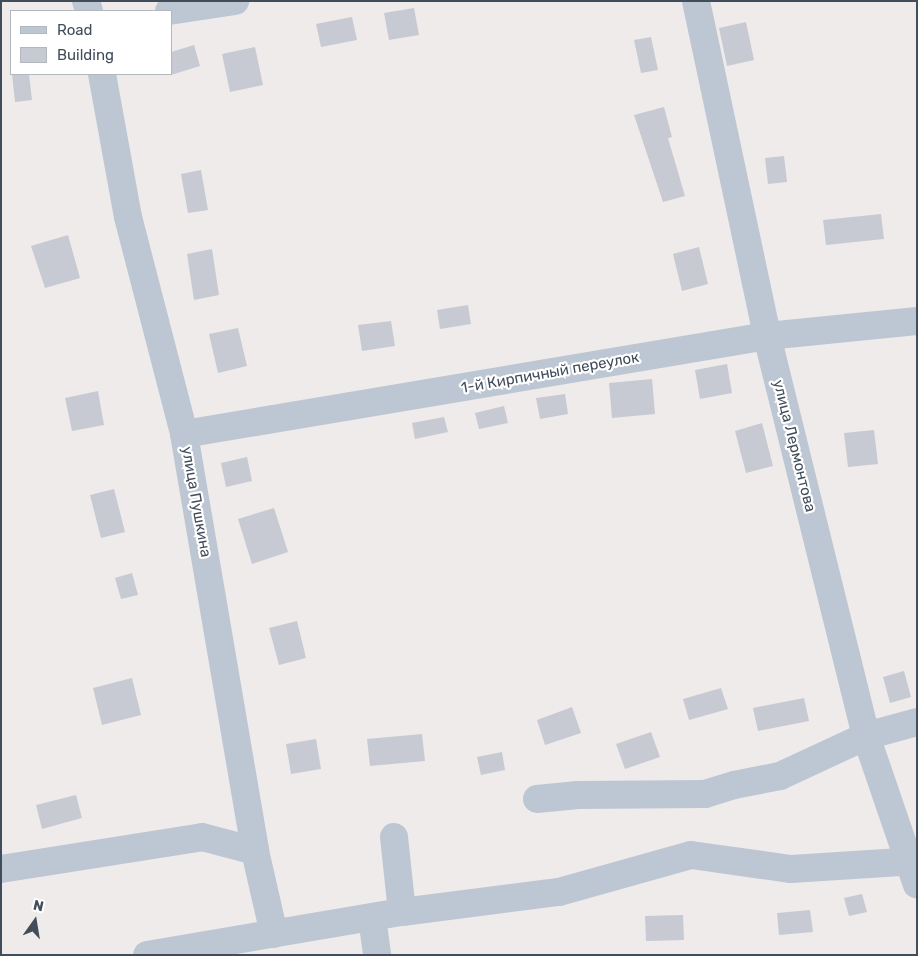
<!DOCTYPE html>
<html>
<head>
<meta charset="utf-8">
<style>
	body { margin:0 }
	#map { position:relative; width:918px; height:956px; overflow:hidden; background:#efebeb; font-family:Rubik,sans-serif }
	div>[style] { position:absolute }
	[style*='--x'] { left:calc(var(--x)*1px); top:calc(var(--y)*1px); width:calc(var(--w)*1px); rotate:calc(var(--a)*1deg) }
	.building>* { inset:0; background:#c7cad2 }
	.minor>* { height:28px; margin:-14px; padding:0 14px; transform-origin:14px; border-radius:14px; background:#bdc7d3 }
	span { translate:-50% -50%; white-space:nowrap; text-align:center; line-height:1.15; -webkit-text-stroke:4.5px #fff; paint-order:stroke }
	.street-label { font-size:15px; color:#424d5b }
	.frame { position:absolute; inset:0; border:2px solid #424d5b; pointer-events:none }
	.legend { position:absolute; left:10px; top:10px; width:162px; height:65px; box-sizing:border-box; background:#fff; border:1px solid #b3b8bd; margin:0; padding:6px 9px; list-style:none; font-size:15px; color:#424d5b }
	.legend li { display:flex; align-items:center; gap:10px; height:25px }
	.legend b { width:25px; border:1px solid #b3b8bd }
	.north { position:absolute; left:10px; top:896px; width:50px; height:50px; -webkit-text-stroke:4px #fff; paint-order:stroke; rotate:13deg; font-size:14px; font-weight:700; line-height:20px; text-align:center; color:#424d5b }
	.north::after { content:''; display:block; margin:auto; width:18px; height:22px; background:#424d5b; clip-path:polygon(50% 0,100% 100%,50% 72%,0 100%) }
</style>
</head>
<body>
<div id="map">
	<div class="building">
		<div style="clip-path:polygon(414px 8px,419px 35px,389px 40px,384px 13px)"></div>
		<div style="clip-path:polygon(352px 17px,357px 40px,321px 47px,316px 24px)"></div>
		<div style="clip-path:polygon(746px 22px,754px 60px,727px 66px,719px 28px)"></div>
		<div style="clip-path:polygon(651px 37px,658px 70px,641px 73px,634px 40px)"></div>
		<div style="clip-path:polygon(194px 45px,200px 66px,171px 75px,171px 52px)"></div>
		<div style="clip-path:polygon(255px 47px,263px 85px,230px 92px,222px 54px)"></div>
		<div style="clip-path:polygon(12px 74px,29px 74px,32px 100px,15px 102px)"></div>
		<div style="clip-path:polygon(664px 107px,672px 137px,668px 138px,685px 196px,663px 202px,634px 115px)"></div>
		<div style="clip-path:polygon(784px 156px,787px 182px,768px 184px,765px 158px)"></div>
		<div style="clip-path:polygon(201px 170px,208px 210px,188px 213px,181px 174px)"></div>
		<div style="clip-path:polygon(881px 214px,884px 239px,826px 245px,823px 220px)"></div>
		<div style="clip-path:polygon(68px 235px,80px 278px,45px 288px,31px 246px)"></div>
		<div style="clip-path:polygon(699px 247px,708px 284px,682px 291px,673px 254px)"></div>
		<div style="clip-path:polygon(212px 249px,219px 295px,194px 300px,187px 254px)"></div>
		<div style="clip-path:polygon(468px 305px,471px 324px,440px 329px,437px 310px)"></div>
		<div style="clip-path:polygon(391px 321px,395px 346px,362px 351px,358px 325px)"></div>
		<div style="clip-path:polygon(238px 328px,247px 366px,218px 373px,209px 334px)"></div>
		<div style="clip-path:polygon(727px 364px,732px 393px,700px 399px,695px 370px)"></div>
		<div style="clip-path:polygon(652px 379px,655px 414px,612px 418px,609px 383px)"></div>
		<div style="clip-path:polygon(98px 391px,104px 425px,72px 431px,65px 398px)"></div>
		<div style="clip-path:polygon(565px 394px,568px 414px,540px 419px,536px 398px)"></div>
		<div style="clip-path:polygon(504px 406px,508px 423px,479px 429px,475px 413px)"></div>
		<div style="clip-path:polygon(444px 417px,448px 432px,415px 439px,412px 423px)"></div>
		<div style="clip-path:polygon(762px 423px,773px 466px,746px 473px,735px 431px)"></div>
		<div style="clip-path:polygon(874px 430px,878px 464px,848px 467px,844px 433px)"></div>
		<div style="clip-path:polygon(247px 457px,252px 481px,226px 487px,221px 463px)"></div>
		<div style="clip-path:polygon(114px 489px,125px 532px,101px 538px,90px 495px)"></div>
		<div style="clip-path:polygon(274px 508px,288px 552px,252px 564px,238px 519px)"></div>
		<div style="clip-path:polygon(132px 573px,138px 595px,121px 599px,115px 578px)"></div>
		<div style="clip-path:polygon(297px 621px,306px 658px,279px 665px,269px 628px)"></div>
		<div style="clip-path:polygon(904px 671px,911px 697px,890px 703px,883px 677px)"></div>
		<div style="clip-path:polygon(132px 678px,141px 715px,102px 725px,93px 688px)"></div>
		<div style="clip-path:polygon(721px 688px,728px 709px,689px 720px,683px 699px)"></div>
		<div style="clip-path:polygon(804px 698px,809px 721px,758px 731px,753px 708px)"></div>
		<div style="clip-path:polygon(572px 707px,581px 733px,545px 745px,537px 720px)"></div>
		<div style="clip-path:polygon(651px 732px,660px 757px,625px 769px,616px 744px)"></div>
		<div style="clip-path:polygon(422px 734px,425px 761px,370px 766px,367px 739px)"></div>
		<div style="clip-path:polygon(316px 739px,321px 769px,291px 774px,286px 744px)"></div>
		<div style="clip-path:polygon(502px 752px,505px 770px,481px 775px,477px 757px)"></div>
		<div style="clip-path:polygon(76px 795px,82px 818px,42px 829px,36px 805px)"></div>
		<div style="clip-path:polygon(862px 894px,867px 912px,849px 916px,844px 898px)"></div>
		<div style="clip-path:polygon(810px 910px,813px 932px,779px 935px,777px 913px)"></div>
		<div style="clip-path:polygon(683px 915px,684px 940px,646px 941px,645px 916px)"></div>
	</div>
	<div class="minor">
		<div style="--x:86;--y:1;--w:10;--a:73"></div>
		<div style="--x:696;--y:1;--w:342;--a:78"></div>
		<div style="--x:767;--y:336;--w:412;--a:76.1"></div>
		<div style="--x:866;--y:736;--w:157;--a:71.1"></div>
		<div style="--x:169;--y:11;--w:67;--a:-8.6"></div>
		<div style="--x:102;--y:74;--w:145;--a:79.7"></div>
		<div style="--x:128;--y:217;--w:224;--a:75.5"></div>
		<div style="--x:184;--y:434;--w:423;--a:80.3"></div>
		<div style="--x:255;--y:851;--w:85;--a:77.1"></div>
		<div style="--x:184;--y:434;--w:591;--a:-9.54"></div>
		<div style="--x:767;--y:336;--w:151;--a:-5.7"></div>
		<div style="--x:537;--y:799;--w:41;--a:-5.6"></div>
		<div style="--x:578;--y:795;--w:127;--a:-0.5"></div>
		<div style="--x:705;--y:794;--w:30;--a:-17"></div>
		<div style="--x:734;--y:785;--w:47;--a:-11.1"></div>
		<div style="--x:780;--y:776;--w:95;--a:-24.9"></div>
		<div style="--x:866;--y:736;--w:53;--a:-15.4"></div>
		<div style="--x:394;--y:837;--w:75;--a:83.9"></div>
		<div style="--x:1;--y:869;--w:204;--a:-9"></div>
		<div style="--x:202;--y:837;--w:55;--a:14.8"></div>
		<div style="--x:372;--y:918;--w:37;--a:82"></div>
		<div style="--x:147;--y:955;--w:259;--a:-9.6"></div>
		<div style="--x:402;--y:912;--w:158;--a:-7.3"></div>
		<div style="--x:559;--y:892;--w:137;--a:-15.7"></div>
		<div style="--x:691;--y:855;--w:101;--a:8"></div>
		<div style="--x:791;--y:869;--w:126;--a:-3.6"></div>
	</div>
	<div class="street-label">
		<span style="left:550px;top:373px;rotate:-10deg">1-й Кирпичный переулок</span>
		<span style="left:794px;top:446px;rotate:76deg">улица Лермонтова</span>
		<span style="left:196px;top:502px;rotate:80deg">улица Пушкина</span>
	</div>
	<div class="frame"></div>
	<ul class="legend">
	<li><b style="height:6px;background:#bdc7d3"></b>Road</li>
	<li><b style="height:14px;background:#c7cad2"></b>Building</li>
	</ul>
	<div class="north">N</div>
</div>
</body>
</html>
